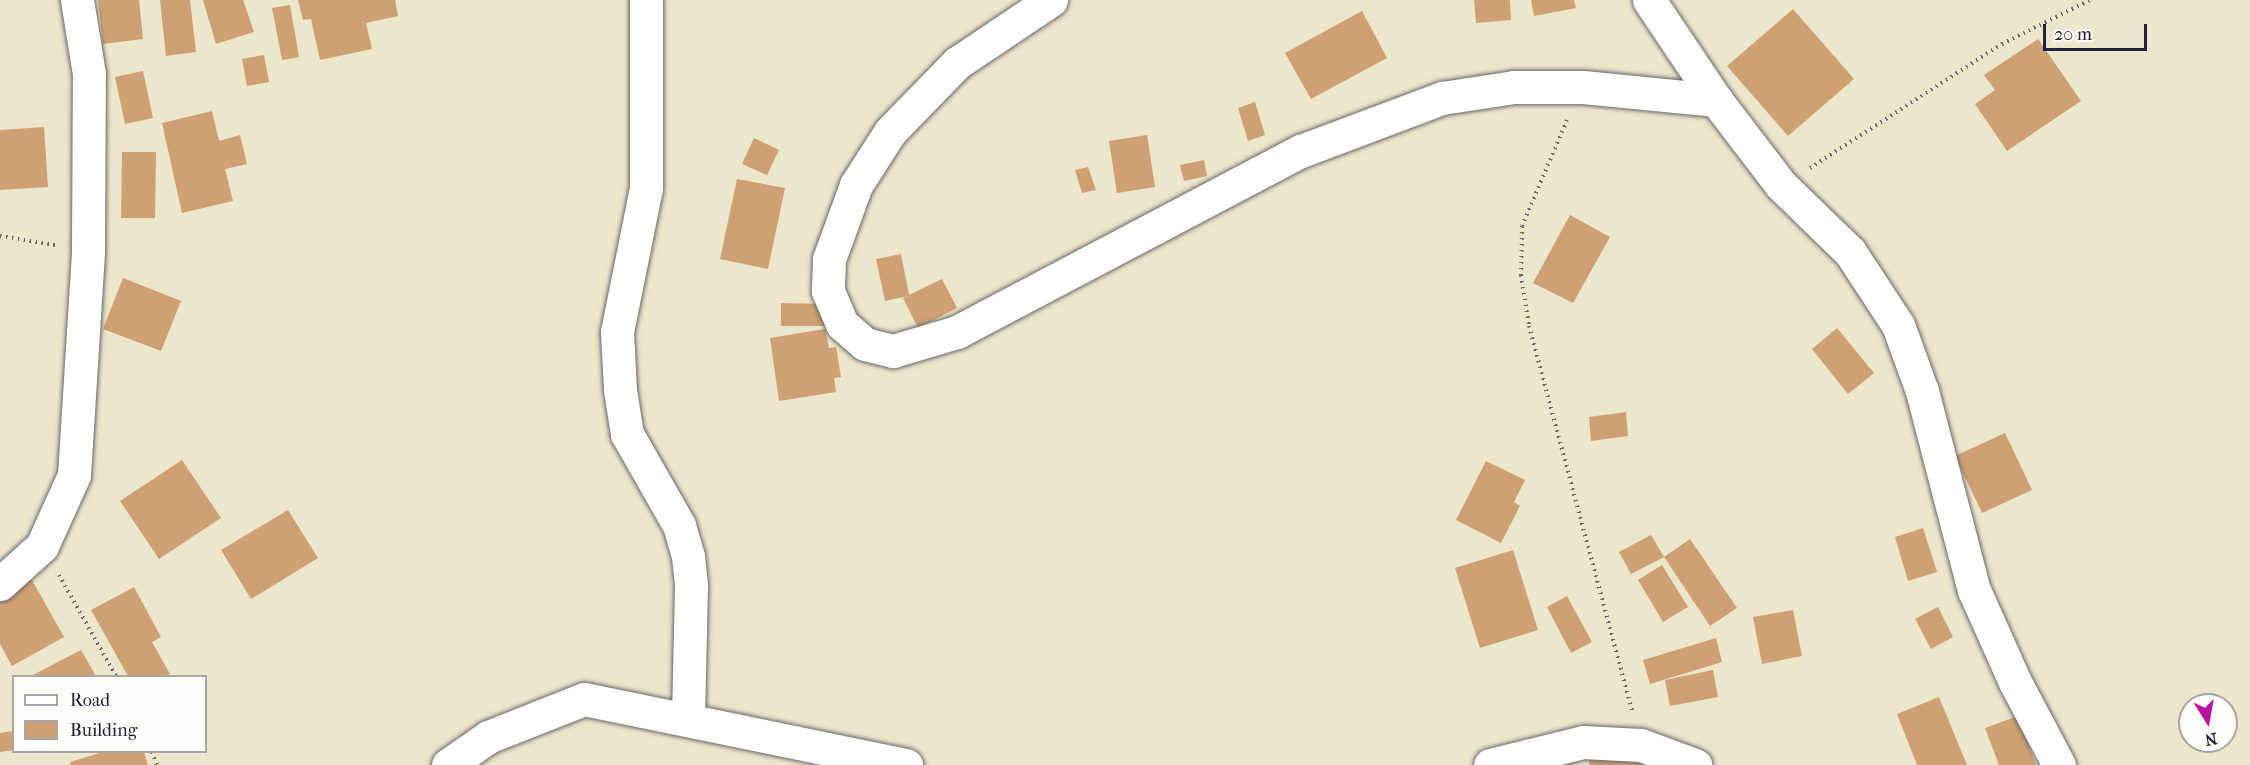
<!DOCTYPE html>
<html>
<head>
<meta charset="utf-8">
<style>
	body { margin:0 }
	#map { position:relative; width:2250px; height:765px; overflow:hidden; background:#ece6ca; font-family:"IM FELL French Canon",serif }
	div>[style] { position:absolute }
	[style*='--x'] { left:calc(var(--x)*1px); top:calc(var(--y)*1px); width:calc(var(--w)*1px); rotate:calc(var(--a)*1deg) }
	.building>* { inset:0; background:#cfa073 }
	.path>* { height:4px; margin-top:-2px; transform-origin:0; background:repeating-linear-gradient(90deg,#69676d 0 1.5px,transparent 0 6px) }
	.roads { filter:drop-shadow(0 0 2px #69676d) drop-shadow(0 0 2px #69676d) }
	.minor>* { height:33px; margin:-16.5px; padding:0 16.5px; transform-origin:16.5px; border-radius:16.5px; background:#fff }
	span { translate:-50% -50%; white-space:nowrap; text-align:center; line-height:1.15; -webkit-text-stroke:5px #fdfcf7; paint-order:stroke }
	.legend { position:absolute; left:12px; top:675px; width:195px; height:78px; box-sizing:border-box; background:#fdfcf7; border:2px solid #a5a5ac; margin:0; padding:8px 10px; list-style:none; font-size:18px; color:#22223b }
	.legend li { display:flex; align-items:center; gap:12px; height:30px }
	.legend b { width:30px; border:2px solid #a5a5ac }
	.north { position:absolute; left:2178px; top:693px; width:60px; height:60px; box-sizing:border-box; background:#fdfcf7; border:2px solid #a5a5ac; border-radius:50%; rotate:169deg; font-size:16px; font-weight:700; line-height:24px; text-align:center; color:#22223b }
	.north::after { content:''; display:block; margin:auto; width:21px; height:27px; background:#b5179e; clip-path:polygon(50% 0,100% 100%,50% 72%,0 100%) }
	.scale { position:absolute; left:2043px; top:24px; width:104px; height:27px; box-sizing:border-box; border:3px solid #22223b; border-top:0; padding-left:8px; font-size:18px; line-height:21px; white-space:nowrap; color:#22223b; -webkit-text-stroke:4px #fdfcf7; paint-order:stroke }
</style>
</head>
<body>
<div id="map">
	<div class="building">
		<div style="clip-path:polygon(98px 0,139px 0,143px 39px,103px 44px)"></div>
		<div style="clip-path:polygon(160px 0,190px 0,196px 52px,166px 56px)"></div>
		<div style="clip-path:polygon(203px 0,243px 0,254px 32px,216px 44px)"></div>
		<div style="clip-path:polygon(298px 0,395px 0,398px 16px,366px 23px,372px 49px,320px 60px,311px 19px,303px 20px)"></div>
		<div style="clip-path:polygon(1474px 0,1510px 0,1511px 20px,1476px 23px)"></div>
		<div style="clip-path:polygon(1531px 0,1574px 0,1576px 8px,1534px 16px)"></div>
		<div style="clip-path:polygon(290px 5px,299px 57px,282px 60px,272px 8px)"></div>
		<div style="clip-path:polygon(1793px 9px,1854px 79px,1788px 136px,1727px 66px)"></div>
		<div style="clip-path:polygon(1362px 11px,1387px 58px,1311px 99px,1285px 53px)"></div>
		<div style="clip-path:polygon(2038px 39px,2081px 101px,2007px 151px,1975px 104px,1995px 90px,1984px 75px)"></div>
		<div style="clip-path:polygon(264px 55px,269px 82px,247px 86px,242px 59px)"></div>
		<div style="clip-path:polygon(143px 71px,153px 118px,125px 124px,115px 77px)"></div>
		<div style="clip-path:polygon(1255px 102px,1265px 135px,1248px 141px,1238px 108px)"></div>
		<div style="clip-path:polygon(212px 111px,219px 141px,240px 135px,247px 164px,225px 169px,233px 201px,182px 213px,162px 123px)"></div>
		<div style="clip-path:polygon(44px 127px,48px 187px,0 190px,0 130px)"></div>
		<div style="clip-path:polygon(1147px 135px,1155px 187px,1117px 193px,1109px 141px)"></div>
		<div style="clip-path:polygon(754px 138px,779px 150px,767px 175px,742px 164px)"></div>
		<div style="clip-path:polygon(122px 152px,156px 152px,155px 218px,121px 218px)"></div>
		<div style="clip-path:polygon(1204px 160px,1207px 176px,1184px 181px,1180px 165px)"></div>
		<div style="clip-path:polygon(1088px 167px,1096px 190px,1082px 193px,1075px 170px)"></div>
		<div style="clip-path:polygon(737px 179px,785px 188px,768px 269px,720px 259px)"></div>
		<div style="clip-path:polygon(1570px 215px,1610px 237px,1573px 303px,1533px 283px)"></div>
		<div style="clip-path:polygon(901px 254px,909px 295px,942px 279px,957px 308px,918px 328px,903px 298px,908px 296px,885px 301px,876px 259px)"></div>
		<div style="clip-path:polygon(123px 278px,181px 301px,161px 351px,103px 329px)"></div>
		<div style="clip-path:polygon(781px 303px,826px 304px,825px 326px,781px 326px)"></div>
		<div style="clip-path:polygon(1837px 328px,1874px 373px,1848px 394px,1812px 349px)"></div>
		<div style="clip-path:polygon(825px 329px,829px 348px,836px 347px,841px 377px,834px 378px,836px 392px,779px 401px,770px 338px)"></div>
		<div style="clip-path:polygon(1626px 412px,1628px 436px,1591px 441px,1589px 417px)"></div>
		<div style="clip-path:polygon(2005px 433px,2032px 490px,1982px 513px,1955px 456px)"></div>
		<div style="clip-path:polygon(182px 460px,221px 518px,159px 559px,120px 501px)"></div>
		<div style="clip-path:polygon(1486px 461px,1525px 480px,1514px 502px,1520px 506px,1501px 543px,1456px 520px)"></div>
		<div style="clip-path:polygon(288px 510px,318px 558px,251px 599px,221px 550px)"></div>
		<div style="clip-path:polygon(1923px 528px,1937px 572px,1908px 581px,1895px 537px)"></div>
		<div style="clip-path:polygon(1651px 535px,1664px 557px,1631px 574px,1619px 552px)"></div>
		<div style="clip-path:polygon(1690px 539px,1737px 608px,1710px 626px,1664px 557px)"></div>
		<div style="clip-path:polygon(1513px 550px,1538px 630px,1480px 648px,1455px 568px)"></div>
		<div style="clip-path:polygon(1662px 565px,1688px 607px,1663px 622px,1638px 580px)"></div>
		<div style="clip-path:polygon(32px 580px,64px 637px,12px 666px,0 644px,0 598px)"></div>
		<div style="clip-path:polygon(134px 587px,161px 637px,152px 642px,170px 674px,165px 676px,128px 676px,91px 610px)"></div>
		<div style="clip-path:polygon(1567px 596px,1592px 642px,1571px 653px,1547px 607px)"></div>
		<div style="clip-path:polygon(1938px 607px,1953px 637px,1931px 649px,1915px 619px)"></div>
		<div style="clip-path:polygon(1793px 610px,1802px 656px,1762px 664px,1753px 617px)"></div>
		<div style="clip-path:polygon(1716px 638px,1722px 662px,1650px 684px,1643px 660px)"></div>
		<div style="clip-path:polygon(81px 650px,96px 676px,31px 676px)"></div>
		<div style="clip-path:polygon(1713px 670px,1718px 697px,1670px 706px,1665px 680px)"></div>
		<div style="clip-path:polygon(1939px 697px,1967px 765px,1917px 765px,1897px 714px)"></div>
		<div style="clip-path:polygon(2018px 716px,2036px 765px,1999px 765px,1985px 728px)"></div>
		<div style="clip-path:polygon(14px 731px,14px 750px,0 752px,0 733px)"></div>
		<div style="clip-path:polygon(103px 752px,144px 752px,148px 765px,71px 765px,70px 762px)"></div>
		<div style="clip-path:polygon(1663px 756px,1664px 765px,1589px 765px,1589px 760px)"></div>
	</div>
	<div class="path">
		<div style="--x:1567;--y:120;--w:115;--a:113"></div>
		<div style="--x:1522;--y:226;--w:49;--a:91.2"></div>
		<div style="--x:1521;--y:275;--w:52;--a:81.1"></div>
		<div style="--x:1529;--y:326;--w:398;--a:75"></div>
		<div style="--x:1810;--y:168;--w:229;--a:-32.9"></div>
		<div style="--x:2002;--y:44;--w:98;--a:-26.6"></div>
		<div style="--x:0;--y:236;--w:56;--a:9.3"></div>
		<div style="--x:59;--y:575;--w:116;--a:60.6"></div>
		<div style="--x:152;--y:752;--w:14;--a:69"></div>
	</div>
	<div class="roads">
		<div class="minor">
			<div style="--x:646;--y:0;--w:188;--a:90"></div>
			<div style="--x:646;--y:188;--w:147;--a:101.4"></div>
			<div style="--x:617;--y:332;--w:58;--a:87"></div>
			<div style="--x:620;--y:390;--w:45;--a:81"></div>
			<div style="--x:627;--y:434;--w:105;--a:60.3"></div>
			<div style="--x:679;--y:525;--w:32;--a:74"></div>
			<div style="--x:688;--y:556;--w:30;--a:84"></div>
			<div style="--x:691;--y:586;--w:134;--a:91.3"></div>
			<div style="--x:1051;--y:0;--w:113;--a:146.2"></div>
			<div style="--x:957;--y:63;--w:96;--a:134.2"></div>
			<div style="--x:890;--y:132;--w:63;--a:122.7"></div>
			<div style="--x:856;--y:185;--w:79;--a:110"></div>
			<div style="--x:829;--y:259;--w:32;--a:92"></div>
			<div style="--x:828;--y:291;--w:36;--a:67"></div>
			<div style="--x:842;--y:324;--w:30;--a:41"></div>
			<div style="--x:865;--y:344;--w:29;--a:14"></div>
			<div style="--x:893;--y:351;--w:67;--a:-16.5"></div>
			<div style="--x:957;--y:332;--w:389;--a:-27.8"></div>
			<div style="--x:1301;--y:151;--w:151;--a:-20.6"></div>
			<div style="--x:1442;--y:98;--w:73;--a:-8.7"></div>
			<div style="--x:1514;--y:87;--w:69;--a:0"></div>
			<div style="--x:1583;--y:87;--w:134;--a:5.6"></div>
			<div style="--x:1649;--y:0;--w:120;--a:56.2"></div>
			<div style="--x:1716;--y:100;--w:107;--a:52.6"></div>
			<div style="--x:1781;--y:185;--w:96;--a:44.2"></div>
			<div style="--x:1850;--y:252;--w:87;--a:56.7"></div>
			<div style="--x:1898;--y:325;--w:70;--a:70"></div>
			<div style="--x:1922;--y:391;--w:206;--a:75.4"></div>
			<div style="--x:1974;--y:590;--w:101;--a:66"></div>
			<div style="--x:2015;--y:682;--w:94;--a:62.1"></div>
			<div style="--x:0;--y:584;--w:57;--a:-42.1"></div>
			<div style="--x:42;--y:546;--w:78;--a:-65.7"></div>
			<div style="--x:74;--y:475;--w:224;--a:-86.4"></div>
			<div style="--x:88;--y:251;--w:177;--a:-89.7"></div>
			<div style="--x:89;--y:74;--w:75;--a:-99.2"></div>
			<div style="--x:448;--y:765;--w:49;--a:-35"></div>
			<div style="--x:488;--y:737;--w:103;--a:-21.6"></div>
			<div style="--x:584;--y:699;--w:329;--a:11.6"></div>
			<div style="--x:1490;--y:765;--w:96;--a:-13.9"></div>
			<div style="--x:1583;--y:742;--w:58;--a:3"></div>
			<div style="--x:1641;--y:745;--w:58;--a:20.3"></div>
		</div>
	</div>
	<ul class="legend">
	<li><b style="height:8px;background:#fff"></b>Road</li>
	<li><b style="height:16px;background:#cfa073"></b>Building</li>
	</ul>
	<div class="north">N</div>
	<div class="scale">20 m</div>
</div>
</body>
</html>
